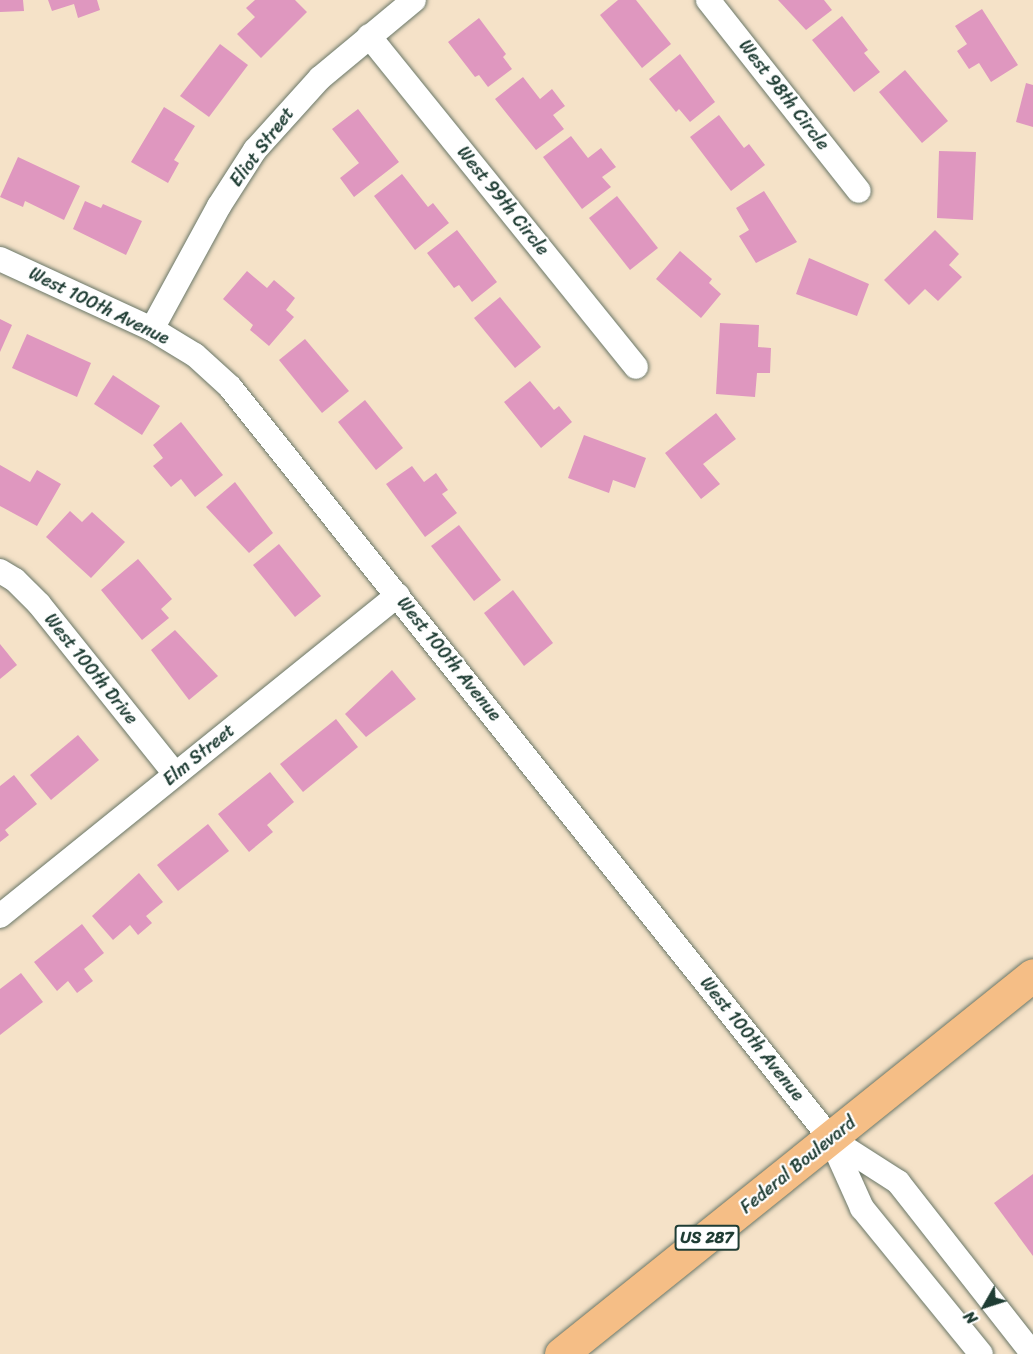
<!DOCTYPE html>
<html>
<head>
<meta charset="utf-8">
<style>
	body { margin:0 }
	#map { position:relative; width:1033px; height:1354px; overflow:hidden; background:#f5e2c8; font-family:Sriracha,sans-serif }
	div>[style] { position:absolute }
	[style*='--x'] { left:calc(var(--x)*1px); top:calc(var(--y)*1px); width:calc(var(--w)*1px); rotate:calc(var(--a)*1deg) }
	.building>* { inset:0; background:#df97bf }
	.roads { filter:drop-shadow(0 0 2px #6a7768) drop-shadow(0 0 2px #6a7768) }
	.street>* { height:24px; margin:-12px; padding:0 12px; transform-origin:12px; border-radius:12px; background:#fff }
	.primary>* { height:33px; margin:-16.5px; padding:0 16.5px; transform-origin:16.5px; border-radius:16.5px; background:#f5be86 }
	span { translate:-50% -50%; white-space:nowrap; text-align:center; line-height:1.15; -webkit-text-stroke:4.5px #fff; paint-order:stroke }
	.shield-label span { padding:2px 4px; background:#fff; border:2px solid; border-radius:4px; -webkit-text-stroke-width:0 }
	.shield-label { font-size:16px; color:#1f3d34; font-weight:700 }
	.street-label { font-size:18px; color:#1f3d34 }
	.north { position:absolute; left:955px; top:1276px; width:60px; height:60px; -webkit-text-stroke:4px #fff; paint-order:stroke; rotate:231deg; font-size:16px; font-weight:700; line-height:24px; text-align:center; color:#1f3d34 }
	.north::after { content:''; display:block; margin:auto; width:21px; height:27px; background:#1f3d34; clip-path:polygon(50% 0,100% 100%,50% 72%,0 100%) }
</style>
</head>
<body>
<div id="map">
	<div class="building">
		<div style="clip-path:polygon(0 0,23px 0,24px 11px,0 12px)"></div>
		<div style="clip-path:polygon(48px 0,97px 0,100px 10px,78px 18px,74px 4px,52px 11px)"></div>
		<div style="clip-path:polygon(255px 0,295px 0,307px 12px,261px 58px,237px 34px,255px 17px,246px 8px)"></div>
		<div style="clip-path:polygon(618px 0,636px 0,671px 44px,642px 68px,600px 15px)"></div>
		<div style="clip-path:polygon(778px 0,824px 0,832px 10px,806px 30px)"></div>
		<div style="clip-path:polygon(982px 9px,1018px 65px,991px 82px,979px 63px,969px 69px,957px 51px,967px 44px,955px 26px)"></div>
		<div style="clip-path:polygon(842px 16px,868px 50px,864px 53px,880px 72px,854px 92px,812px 40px)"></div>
		<div style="clip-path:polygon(479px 18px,506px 54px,503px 57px,512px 69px,488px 87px,479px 75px,475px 77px,448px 42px)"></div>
		<div style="clip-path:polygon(220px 44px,248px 65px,209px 117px,180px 96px)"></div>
		<div style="clip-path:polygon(680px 54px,715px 102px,690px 122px,679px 109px,676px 112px,649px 79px)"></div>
		<div style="clip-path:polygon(905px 70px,948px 121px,922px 143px,879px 92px)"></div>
		<div style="clip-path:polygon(523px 77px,540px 99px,552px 89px,565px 106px,553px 115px,564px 129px,536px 150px,495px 99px)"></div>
		<div style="clip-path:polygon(1026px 83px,1033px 85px,1033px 127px,1016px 122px)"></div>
		<div style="clip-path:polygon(164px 107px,195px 126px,174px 160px,179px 163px,168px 183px,131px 162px)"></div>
		<div style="clip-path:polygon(358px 109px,399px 162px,354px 197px,340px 178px,359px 163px,332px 129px)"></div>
		<div style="clip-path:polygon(719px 115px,744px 148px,749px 144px,765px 165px,731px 191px,690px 137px)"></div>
		<div style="clip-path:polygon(571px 136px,588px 158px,601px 148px,616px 167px,602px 177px,611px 187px,582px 209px,543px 157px)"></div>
		<div style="clip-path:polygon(939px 151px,976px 152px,973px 220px,937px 218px)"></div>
		<div style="clip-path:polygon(18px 157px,80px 186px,64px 220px,25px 201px,23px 207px,0 197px)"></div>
		<div style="clip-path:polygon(402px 174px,428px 207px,433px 203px,449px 223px,415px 250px,374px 196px)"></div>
		<div style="clip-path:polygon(764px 191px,797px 242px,756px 263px,739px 236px,749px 230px,736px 208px)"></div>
		<div style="clip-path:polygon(617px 196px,658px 248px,630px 270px,589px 218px)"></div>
		<div style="clip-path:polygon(85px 201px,101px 208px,103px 204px,142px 221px,126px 255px,73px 229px)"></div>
		<div style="clip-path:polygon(457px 230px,497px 282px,472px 302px,459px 285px,454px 288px,427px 253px)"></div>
		<div style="clip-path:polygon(935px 230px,959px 254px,949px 265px,962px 277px,938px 301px,925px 289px,909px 305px,884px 280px)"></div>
		<div style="clip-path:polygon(680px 251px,712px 279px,709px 283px,721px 294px,701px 318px,656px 279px)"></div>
		<div style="clip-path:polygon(809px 258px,869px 284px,857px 316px,796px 294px)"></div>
		<div style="clip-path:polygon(247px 271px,267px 288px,274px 280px,295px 298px,286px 310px,294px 317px,269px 346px,250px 330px,253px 325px,223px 299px)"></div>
		<div style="clip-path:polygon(500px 297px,541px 347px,515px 368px,474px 318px)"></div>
		<div style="clip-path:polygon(0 319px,12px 325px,0 352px)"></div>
		<div style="clip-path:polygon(720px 323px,759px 325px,758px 347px,771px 348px,770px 373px,757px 373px,755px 397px,716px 394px)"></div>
		<div style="clip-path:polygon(27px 334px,91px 363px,77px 397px,12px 368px)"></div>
		<div style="clip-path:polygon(305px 339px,349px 391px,322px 413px,279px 360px)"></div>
		<div style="clip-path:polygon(113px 375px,160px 406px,142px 435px,94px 404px)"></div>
		<div style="clip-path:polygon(530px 381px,554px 410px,559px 406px,572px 422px,541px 448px,504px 402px)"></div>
		<div style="clip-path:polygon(365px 400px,403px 448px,376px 470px,338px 422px)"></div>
		<div style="clip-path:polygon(716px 413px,736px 439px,703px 464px,720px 484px,701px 499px,665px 453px)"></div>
		<div style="clip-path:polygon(181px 422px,223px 475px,195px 497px,181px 479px,171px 487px,153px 466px,163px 458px,153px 445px)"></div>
		<div style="clip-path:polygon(584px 435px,646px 458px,635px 488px,613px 480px,609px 493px,568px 478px)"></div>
		<div style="clip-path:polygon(0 465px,30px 482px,37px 470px,61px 484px,37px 526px,0 506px)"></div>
		<div style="clip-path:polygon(412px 466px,424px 482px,436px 473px,448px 490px,442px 494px,457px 513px,425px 537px,386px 484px)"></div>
		<div style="clip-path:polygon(235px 482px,273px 533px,249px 553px,206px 507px)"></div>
		<div style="clip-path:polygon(70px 511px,82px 522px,92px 512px,125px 542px,91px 578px,46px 537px)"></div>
		<div style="clip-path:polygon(459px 525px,501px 580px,474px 601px,431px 546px)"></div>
		<div style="clip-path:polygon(279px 544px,321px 596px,295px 617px,253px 565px)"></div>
		<div style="clip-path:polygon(138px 559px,172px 599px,161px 609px,169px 618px,142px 640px,101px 590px)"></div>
		<div style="clip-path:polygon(513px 590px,553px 643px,524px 666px,484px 613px)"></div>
		<div style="clip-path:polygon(175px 630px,218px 676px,189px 700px,151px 650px)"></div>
		<div style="clip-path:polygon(0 644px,17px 665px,0 679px)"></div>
		<div style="clip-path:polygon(392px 670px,416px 699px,366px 737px,345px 714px)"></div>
		<div style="clip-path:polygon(336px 719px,358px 747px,303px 792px,280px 764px)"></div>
		<div style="clip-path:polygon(78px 735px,99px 760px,51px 800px,30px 775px)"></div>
		<div style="clip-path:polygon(270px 772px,294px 802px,267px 825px,273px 832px,249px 852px,218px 814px)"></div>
		<div style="clip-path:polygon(14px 775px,37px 804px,5px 830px,9px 835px,0 842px,0 786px)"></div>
		<div style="clip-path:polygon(208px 824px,229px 851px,178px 891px,157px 865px)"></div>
		<div style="clip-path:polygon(139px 873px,163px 902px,146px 916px,152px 923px,138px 935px,130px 925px,113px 940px,92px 916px)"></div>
		<div style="clip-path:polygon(82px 924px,104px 953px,84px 969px,93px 981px,77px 993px,68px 981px,57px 991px,34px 962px)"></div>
		<div style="clip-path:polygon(21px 973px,43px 1002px,0 1035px,0 989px)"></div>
		<div style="clip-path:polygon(1033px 1174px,1033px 1256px,994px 1203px)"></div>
	</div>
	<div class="roads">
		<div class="street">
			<div style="--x:708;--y:0;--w:243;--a:51.7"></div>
			<div style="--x:369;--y:36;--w:425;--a:51.1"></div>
			<div style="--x:0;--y:259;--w:167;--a:24.7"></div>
			<div style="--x:152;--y:329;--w:50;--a:31.2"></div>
			<div style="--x:195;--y:355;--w:47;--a:42.4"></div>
			<div style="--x:230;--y:387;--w:963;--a:51.37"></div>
			<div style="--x:831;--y:1139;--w:76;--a:65.8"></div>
			<div style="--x:862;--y:1208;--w:188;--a:50.8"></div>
			<div style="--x:152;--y:329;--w:140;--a:-61.4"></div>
			<div style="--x:219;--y:206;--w:67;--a:-57.3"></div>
			<div style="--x:255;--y:150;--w:97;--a:-47.9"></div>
			<div style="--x:320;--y:78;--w:122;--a:-39.7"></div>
			<div style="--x:0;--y:571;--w:17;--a:31"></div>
			<div style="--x:15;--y:580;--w:34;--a:45"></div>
			<div style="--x:39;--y:604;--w:218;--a:51.3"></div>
			<div style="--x:0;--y:916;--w:511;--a:-38.89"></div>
			<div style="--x:831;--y:1139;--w:80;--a:32.7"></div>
			<div style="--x:898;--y:1182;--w:219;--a:51.9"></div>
		</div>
		<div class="primary">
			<div style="--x:561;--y:1354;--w:605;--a:-38.76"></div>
		</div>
	</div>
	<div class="shield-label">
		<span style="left:707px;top:1238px">US 287</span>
	</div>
	<div class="street-label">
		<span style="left:784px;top:95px;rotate:52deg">West 98th Circle</span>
		<span style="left:262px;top:147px;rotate:-53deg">Eliot Street</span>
		<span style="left:503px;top:201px;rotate:51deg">West 99th Circle</span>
		<span style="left:99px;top:306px;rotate:26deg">West 100th Avenue</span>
		<span style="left:449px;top:659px;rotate:51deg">West 100th Avenue</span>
		<span style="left:91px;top:669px;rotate:51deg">West 100th Drive</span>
		<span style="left:199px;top:755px;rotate:-39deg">Elm Street</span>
		<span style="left:752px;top:1039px;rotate:51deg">West 100th Avenue</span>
		<span style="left:798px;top:1165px;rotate:-39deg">Federal Boulevard</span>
	</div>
	<div class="north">N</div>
</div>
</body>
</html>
